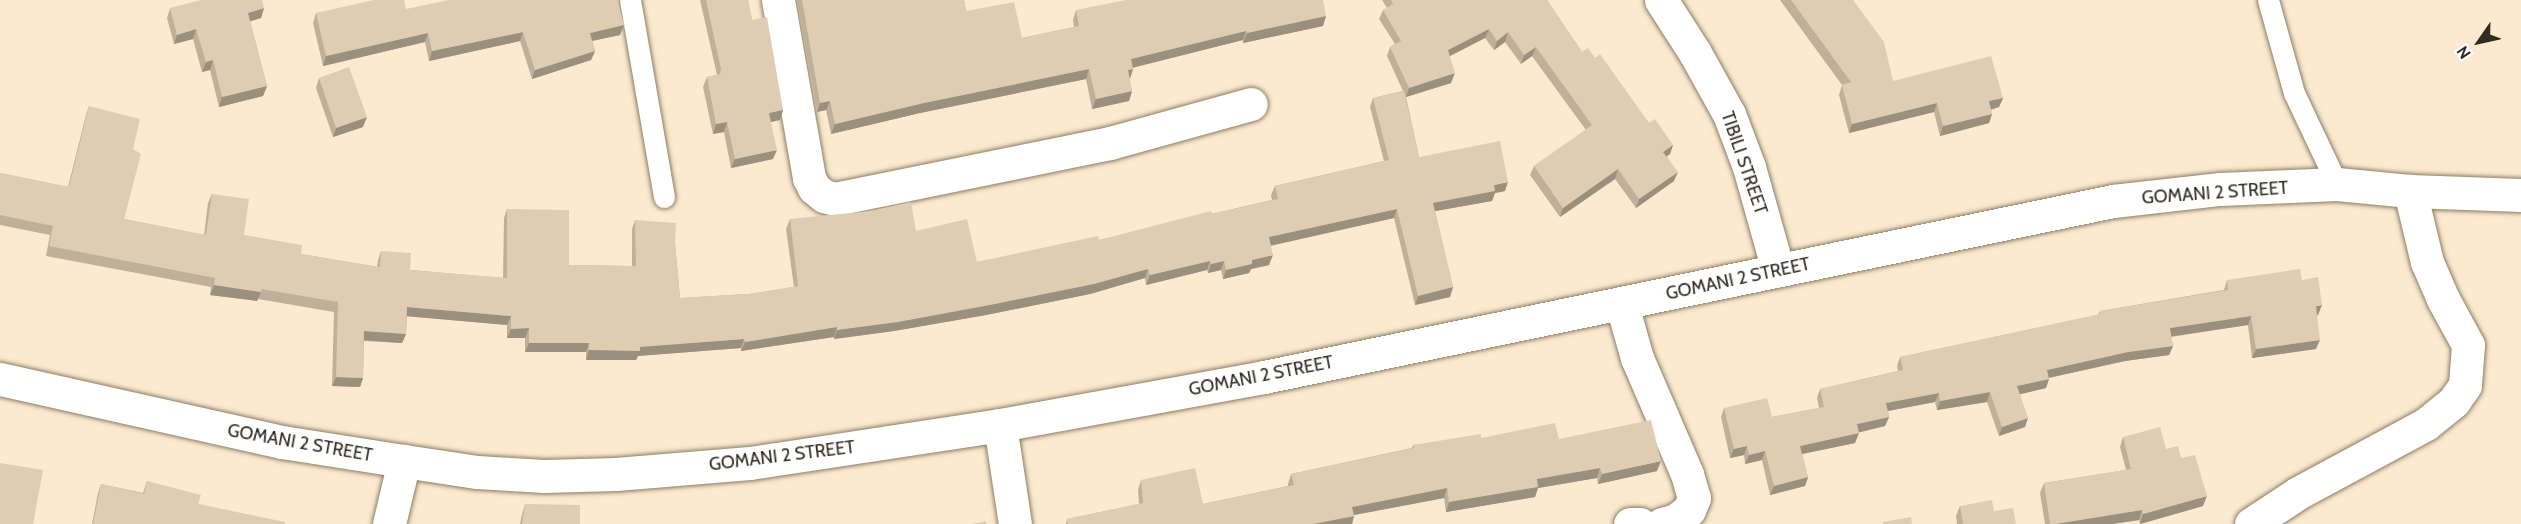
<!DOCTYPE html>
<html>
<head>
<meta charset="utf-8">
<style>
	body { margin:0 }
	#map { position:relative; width:2521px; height:524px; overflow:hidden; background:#fbeacf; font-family:Cabin,sans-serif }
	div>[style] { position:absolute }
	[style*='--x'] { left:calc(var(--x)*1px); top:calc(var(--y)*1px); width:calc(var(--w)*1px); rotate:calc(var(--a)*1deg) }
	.roads { filter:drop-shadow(0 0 2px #8c7d64) drop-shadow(0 0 2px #8c7d64) }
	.lane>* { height:21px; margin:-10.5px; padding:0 10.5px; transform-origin:10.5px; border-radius:10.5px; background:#fff }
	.street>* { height:33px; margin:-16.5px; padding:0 16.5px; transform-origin:16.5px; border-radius:16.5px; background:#fff }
	.wall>* { inset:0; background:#bfb09a }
	.shaded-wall>* { inset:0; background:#9b907d }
	.building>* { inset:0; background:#decdb3 }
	span { translate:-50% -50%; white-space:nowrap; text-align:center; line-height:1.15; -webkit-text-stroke:4.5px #fff; paint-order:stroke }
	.street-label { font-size:18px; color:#312a20 }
	.north { position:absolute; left:2449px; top:12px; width:60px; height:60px; -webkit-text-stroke:4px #fff; paint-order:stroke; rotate:236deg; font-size:16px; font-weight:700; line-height:24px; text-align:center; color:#312a20 }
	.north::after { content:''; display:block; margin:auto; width:21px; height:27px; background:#312a20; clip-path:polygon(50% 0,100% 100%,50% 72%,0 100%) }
</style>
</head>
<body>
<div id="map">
	<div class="roads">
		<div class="lane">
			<div style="--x:630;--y:0;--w:200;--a:80.2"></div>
			<div style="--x:2268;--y:0;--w:97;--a:74.4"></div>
			<div style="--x:2294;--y:93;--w:101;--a:64.7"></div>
		</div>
		<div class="street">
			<div style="--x:778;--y:0;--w:181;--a:80.1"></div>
			<div style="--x:809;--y:178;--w:11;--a:63"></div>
			<div style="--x:814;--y:188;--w:13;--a:39"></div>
			<div style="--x:824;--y:196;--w:11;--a:15"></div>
			<div style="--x:835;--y:199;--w:281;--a:-11.5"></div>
			<div style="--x:1110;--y:143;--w:146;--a:-15.5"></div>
			<div style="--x:1661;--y:0;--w:63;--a:57.3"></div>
			<div style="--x:1695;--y:53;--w:70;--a:60.9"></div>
			<div style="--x:1729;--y:114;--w:57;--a:69.3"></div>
			<div style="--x:1749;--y:167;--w:107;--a:74.3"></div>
			<div style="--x:1622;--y:305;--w:55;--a:74.2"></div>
			<div style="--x:1637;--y:358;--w:126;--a:66.7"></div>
			<div style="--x:1687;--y:474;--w:25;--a:74"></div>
			<div style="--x:1694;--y:498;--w:13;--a:113"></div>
			<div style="--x:1689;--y:510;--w:16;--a:142"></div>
			<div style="--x:1676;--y:520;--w:15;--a:164"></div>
			<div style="--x:0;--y:379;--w:289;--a:12.6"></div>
			<div style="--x:282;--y:442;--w:123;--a:8.9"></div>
			<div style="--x:404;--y:461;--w:74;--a:8.6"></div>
			<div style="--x:477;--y:472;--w:67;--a:3.4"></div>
			<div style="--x:544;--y:476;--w:72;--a:-1.6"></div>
			<div style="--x:616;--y:474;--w:134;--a:-4.7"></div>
			<div style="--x:750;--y:463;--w:253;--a:-8.6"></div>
			<div style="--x:1000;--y:425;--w:268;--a:-10.3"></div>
			<div style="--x:1264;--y:377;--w:867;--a:-11.71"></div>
			<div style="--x:2113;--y:201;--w:108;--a:-6.4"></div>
			<div style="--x:2220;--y:189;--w:117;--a:-2.4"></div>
			<div style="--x:2337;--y:184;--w:73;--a:5.5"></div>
			<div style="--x:2410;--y:191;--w:111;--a:2.1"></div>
			<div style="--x:1000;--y:425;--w:100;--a:81.4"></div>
			<div style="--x:389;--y:524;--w:65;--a:-76.6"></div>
			<div style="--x:1630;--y:524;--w:10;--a:0"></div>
			<div style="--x:2251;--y:524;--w:56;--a:-33.4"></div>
			<div style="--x:2298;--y:493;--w:145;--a:-28.3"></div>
			<div style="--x:2426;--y:424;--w:36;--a:-39"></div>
			<div style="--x:2454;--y:401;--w:19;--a:-55"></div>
			<div style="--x:2465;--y:385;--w:40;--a:-85.7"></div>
			<div style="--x:2468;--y:345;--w:52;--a:-118.5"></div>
			<div style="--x:2443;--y:299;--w:40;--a:-113.4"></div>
			<div style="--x:2427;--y:262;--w:73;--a:-103.5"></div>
		</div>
	</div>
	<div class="wall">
		<div style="clip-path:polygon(700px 0,748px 0,752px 20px,783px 110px,780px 120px,771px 122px,773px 159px,731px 168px,724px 132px,713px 134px,703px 87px,707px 77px,717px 75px)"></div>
		<div style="clip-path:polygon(797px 0,964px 0,966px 11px,1022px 38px,1074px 27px,1073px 20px,1076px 10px,1326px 16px,1323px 26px,1243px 43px,1243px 40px,1133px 67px,1129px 79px,1132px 91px,1129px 101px,1092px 109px,1086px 79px,920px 113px,831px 134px,826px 110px,817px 112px)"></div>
		<div style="clip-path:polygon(1382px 0,1547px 0,1582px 52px,1595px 58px,1649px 123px,1673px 145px,1670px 154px,1667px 156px,1674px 181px,1636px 208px,1615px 179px,1560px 217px,1530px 175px,1534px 166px,1586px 130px,1532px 56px,1521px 64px,1505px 42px,1494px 50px,1485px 38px,1450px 56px,1451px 83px,1406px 97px,1419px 157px,1505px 191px,1495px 193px,1492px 201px,1435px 211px,1453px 287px,1450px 297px,1415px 305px,1394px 218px,1270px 245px,1269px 265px,1251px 269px,1249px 273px,1223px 279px,1221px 270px,1208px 273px,1207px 270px,1146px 285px,1145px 278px,1090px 294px,986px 315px,894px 331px,834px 339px,834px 337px,741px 351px,741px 348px,638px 356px,636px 360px,586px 360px,586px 352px,525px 352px,525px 338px,507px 338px,507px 325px,407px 316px,406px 334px,402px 343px,364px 341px,363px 378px,360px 387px,332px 386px,334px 312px,258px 299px,257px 301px,210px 295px,211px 287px,46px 256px,50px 235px,0 225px,0 173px,68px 187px,86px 115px,89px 106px,133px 149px,124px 219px,204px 235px,208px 203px,212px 194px,244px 235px,301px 254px,377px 267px,378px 260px,381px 251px,410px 270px,503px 278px,504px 218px,507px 209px,569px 265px,632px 266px,632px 229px,635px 220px,675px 243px,680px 298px,749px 294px,794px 287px,786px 229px,790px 219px,916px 231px,977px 262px,1099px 240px,1272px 200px,1271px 195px,1275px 186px,1384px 161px,1370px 107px,1373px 98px,1403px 91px,1387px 56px,1390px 47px,1395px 44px,1379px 19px,1383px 10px,1387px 8px)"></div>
		<div style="clip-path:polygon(1780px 0,1853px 0,1893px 81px,2003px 98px,1999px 107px,1991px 110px,1992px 114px,1989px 123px,1940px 136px,1934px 112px,1849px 133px,1839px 95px,1842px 85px)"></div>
		<div style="clip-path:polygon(170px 8px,264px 8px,261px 18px,250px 21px,267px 86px,263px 96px,219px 107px,210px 70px,202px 72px,193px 39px,174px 44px,167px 18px)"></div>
		<div style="clip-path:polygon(406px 9px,624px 25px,620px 35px,592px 41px,595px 51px,591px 60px,532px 79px,520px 41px,429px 61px,425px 42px,323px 66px,313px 23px,316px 13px)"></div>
		<div style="clip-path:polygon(319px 78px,363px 127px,333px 137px,316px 88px)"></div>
		<div style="clip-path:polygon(2227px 280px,2302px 280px,2318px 315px,2317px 315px,2316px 349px,2252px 358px,2248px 325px,2171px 337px,2173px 346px,2169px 355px,2125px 361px,2049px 378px,2046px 388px,2020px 394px,2025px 427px,1999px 436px,1987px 402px,1937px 410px,1935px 402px,1888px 411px,1889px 417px,1885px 426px,1858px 432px,1855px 443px,1802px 454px,1808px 477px,1805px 486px,1770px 495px,1762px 460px,1745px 464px,1744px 455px,1730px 458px,1721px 417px,1724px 408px,1772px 417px,1819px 408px,1817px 398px,1820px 389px,1898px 371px,1897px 366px,1900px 357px,2098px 315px,2100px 311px,2224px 290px)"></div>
		<div style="clip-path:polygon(2123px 437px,2166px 449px,2181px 458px,2203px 506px,2140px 524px,2139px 520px,2112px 524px,2045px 524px,2040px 493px,2044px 483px,2126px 470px,2120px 447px)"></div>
		<div style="clip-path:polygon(1481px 438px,1559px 439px,1657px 471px,1598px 484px,1597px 478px,1538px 488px,1535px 497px,1446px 512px,1444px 498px,1354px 515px,1352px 524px,1066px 524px,1067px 519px,1139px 504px,1138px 490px,1141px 480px,1203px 504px,1288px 486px,1288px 484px,1291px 474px,1412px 448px,1413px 445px)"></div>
		<div style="clip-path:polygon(147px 481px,198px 504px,285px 524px,92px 524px,98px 493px,101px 484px,143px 493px)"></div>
		<div style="clip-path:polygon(525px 504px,580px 524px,520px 524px,522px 514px)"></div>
		<div style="clip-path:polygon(1960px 506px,1994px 511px,2016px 524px,1957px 524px,1956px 516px)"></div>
	</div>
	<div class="shaded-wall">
		<div style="clip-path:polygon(264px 8px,261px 18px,245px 23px,248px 13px)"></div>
		<div style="clip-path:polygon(1326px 16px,1323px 26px,1243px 43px,1247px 33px)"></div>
		<div style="clip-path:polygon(624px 25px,620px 35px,587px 42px,590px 33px)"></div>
		<div style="clip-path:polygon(196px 29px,193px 39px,174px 44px,177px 35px)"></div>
		<div style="clip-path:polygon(1489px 29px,1485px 38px,1444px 59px,1448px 50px)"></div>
		<div style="clip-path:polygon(1246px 31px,1243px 40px,1128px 69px,1131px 59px)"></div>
		<div style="clip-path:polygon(523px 32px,520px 41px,429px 61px,432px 51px)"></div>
		<div style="clip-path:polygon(1508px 32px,1505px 42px,1494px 50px,1497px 41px)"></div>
		<div style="clip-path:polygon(428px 33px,425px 42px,323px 66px,326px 56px)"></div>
		<div style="clip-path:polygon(1536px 47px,1532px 56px,1521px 64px,1524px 55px)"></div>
		<div style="clip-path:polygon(595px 51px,591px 60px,532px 79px,535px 70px)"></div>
		<div style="clip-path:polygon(213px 60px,210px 70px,202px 72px,206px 62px)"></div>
		<div style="clip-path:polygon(1089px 69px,1086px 79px,920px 113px,831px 134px,835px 124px,924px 103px)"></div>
		<div style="clip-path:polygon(1133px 69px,1130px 79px,1128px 70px)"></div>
		<div style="clip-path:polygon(1455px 73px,1451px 83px,1406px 97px,1409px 88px)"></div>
		<div style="clip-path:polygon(267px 86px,263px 96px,219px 107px,222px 97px)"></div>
		<div style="clip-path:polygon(1132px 91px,1129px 101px,1092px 109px,1096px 99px)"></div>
		<div style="clip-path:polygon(2003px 98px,1999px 107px,1985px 111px,1989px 101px)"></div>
		<div style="clip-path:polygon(830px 101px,826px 110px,817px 112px,820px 103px)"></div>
		<div style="clip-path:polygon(1937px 103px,1934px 112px,1849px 133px,1852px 124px)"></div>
		<div style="clip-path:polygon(783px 110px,780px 120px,766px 123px,769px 113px)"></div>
		<div style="clip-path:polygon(1992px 114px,1989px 123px,1940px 136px,1943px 126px)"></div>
		<div style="clip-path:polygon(367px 117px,363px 127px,333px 137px,336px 128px)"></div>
		<div style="clip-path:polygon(727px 122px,724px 132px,713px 134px,716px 124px)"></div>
		<div style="clip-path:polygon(1673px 145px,1670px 154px,1660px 161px,1663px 152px)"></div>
		<div style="clip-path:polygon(777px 150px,773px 159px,731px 168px,735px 159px)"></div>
		<div style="clip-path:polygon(1618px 169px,1615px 179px,1560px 217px,1563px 208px)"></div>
		<div style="clip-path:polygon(1678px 172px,1674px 181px,1636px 208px,1639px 199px)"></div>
		<div style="clip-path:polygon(1508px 182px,1505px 191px,1495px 193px,1492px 201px,1430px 212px,1433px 203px,1494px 185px)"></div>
		<div style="clip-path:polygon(1397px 209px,1394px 218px,1265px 247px,1269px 237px)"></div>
		<div style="clip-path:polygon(1273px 255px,1269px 265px,1251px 269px,1249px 273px,1223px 279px,1226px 270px,1252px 260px)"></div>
		<div style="clip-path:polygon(1210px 261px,1207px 270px,1146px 285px,1150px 275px)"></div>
		<div style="clip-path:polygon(1224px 261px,1221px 270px,1208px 273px,1211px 264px)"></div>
		<div style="clip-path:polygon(1148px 269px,1145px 278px,1090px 294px,986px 315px,894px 331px,834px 339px,837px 330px)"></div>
		<div style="clip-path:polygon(214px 285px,261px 292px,257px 301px,210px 295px)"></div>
		<div style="clip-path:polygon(1453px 287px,1450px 297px,1415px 305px,1418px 296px)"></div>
		<div style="clip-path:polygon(2322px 305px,2318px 315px,2312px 316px,2316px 306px)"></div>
		<div style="clip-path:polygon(407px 307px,511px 316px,507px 325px,404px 316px)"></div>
		<div style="clip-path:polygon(2251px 316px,2248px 325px,2167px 337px,2170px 328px)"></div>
		<div style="clip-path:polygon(837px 327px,834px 337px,741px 351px,745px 342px)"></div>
		<div style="clip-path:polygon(529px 328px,525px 338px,507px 338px,511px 329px)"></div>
		<div style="clip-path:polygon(364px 331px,406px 334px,402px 343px,361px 340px)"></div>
		<div style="clip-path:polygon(744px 339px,741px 348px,638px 356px,636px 360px,586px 360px,589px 350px)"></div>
		<div style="clip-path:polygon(2320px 340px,2316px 349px,2252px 358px,2256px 349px)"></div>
		<div style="clip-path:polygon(529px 343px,589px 343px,586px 352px,525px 352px)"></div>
		<div style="clip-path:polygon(2173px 346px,2169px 355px,2125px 361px,2043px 379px,2047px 370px,2128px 352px)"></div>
		<div style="clip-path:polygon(336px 377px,363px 378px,360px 387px,332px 386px)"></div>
		<div style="clip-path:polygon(2049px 379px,2046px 388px,2013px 396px,2017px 386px)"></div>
		<div style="clip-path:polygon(1990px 392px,1987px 402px,1937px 410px,1940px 401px)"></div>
		<div style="clip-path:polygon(1939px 393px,1935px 402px,1882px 412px,1886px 403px)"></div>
		<div style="clip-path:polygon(1889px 417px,1885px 426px,1853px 434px,1857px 424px)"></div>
		<div style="clip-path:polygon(2028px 418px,2025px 427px,1999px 436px,2002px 427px)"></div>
		<div style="clip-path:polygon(1859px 433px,1855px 443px,1797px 455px,1800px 446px)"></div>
		<div style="clip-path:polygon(1747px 446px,1744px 455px,1730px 458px,1734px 449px)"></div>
		<div style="clip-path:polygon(1765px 451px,1762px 460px,1745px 464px,1749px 455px)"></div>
		<div style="clip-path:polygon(1661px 461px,1657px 471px,1598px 484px,1602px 474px)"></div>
		<div style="clip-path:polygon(1600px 468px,1597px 478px,1538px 488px,1535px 497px,1446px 512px,1449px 502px,1537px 479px)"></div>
		<div style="clip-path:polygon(1808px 477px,1805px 486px,1770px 495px,1774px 486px)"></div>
		<div style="clip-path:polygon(1447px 488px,1444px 498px,1349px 516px,1352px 507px)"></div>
		<div style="clip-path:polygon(2207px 496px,2203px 506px,2140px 524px,2143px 514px)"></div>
		<div style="clip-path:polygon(2142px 510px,2139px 520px,2112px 524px,2055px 524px)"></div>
		<div style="clip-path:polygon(1354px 516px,1352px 524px,1313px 524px)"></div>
	</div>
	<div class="building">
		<div style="clip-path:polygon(201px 0,262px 0,264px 8px,248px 13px,267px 86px,222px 97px,213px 60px,206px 62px,196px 29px,177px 35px,170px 8px)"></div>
		<div style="clip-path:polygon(374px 0,404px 0,406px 9px,449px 0,617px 0,624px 25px,590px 33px,595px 51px,535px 70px,523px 32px,432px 51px,428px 33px,326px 56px,316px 13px)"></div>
		<div style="clip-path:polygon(706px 0,748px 0,752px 20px,767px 17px,783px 110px,769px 113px,777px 150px,735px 159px,727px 122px,716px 124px,707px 77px,720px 74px,721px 69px)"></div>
		<div style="clip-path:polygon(802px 0,964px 0,966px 11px,1014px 2px,1022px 38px,1079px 26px,1076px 10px,1126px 0,1323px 0,1326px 16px,1247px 33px,1246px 31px,1131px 59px,1133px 69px,1128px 70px,1132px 91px,1096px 99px,1089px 69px,924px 103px,835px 124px,830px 101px,820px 103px)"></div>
		<div style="clip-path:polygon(1391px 0,1547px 0,1582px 52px,1588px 48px,1595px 58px,1600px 54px,1649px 123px,1655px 119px,1673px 145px,1663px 152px,1678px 172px,1639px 199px,1618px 169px,1563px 208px,1534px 166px,1592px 125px,1536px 47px,1524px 55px,1508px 32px,1497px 41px,1489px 29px,1448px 50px,1455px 73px,1409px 88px,1390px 47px,1401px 41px,1383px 10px,1393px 4px)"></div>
		<div style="clip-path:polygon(1791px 0,1853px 0,1884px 42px,1893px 81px,1991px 56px,2003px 98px,1989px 101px,1992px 114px,1943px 126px,1937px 103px,1852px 124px,1842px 85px,1851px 82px)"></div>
		<div style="clip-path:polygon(349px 67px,367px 117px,336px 128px,319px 78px)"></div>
		<div style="clip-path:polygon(1404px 91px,1419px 157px,1500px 141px,1508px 182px,1494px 185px,1495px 191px,1433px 203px,1453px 287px,1418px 296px,1397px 209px,1269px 237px,1273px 255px,1252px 260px,1252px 264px,1226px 270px,1224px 261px,1211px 264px,1210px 261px,1150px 275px,1148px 269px,1094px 284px,990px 305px,898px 322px,837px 330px,837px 327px,745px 342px,744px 339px,640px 347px,640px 351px,589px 350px,589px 343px,529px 343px,529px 328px,511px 329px,511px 316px,407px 307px,406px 334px,364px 331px,363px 378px,336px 377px,338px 302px,261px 289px,261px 292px,214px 285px,215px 278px,49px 246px,53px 226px,0 215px,0 173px,69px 187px,89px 106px,140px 119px,133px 149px,141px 154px,124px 219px,206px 235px,212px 194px,249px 199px,244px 235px,302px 245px,301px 254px,380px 267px,381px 251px,411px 253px,410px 270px,507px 278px,507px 209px,569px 210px,569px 265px,636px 266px,635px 220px,676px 223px,675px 243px,680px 298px,749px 294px,798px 286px,790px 219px,871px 211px,911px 202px,916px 231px,967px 219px,977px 262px,1098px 236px,1099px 240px,1211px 211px,1212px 214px,1278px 199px,1275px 186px,1389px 160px,1373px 98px)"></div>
		<div style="clip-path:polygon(2300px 269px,2302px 280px,2318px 277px,2322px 305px,2316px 306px,2320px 340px,2256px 349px,2251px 316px,2170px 328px,2173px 346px,2128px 352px,2047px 370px,2049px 379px,2017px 386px,2028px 418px,2002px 427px,1990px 392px,1940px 401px,1939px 393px,1886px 403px,1889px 417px,1857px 424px,1859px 433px,1800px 446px,1808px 477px,1774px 486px,1765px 451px,1749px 455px,1747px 446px,1734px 449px,1724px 408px,1767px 398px,1772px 417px,1824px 407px,1820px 389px,1903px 370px,1900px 357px,2100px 314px,2100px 311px,2228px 290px,2227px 280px)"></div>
		<div style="clip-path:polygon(1651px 420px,1661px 461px,1602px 474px,1600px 468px,1537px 479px,1538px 487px,1449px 502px,1447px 488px,1352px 507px,1354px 516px,1313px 524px,1068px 524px,1067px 519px,1143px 503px,1141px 480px,1195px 468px,1203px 504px,1294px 485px,1291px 474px,1414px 448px,1413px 445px,1481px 434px,1481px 438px,1555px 423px,1559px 439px)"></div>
		<div style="clip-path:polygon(2160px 427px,2166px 449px,2178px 446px,2181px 458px,2195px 455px,2207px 496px,2143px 514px,2142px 510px,2055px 524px,2050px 524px,2044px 483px,2131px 469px,2123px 437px)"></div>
		<div style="clip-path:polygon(0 463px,43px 470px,33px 524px,0 524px)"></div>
		<div style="clip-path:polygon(147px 481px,201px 495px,198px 504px,285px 522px,285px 524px,93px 524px,101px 484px,144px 494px)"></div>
		<div style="clip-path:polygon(1992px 500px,1994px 511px,2013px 508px,2016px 524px,1963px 524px,1960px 506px)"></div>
		<div style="clip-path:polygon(525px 504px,580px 505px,580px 524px,522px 524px)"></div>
		<div style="clip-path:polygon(1911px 517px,1912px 524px,1883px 524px,1883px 522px)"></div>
		<div style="clip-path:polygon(986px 521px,986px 524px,972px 524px)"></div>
	</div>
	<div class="street-label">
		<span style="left:1744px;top:163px;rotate:71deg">TIBILI STREET</span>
		<span style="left:2215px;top:193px;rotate:-4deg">GOMANI 2 STREET</span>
		<span style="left:1738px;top:279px;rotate:-12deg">GOMANI 2 STREET</span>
		<span style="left:1261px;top:376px;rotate:-11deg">GOMANI 2 STREET</span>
		<span style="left:300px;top:443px;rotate:10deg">GOMANI 2 STREET</span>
		<span style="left:782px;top:456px;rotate:-7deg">GOMANI 2 STREET</span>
	</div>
	<div class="north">N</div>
</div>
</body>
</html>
